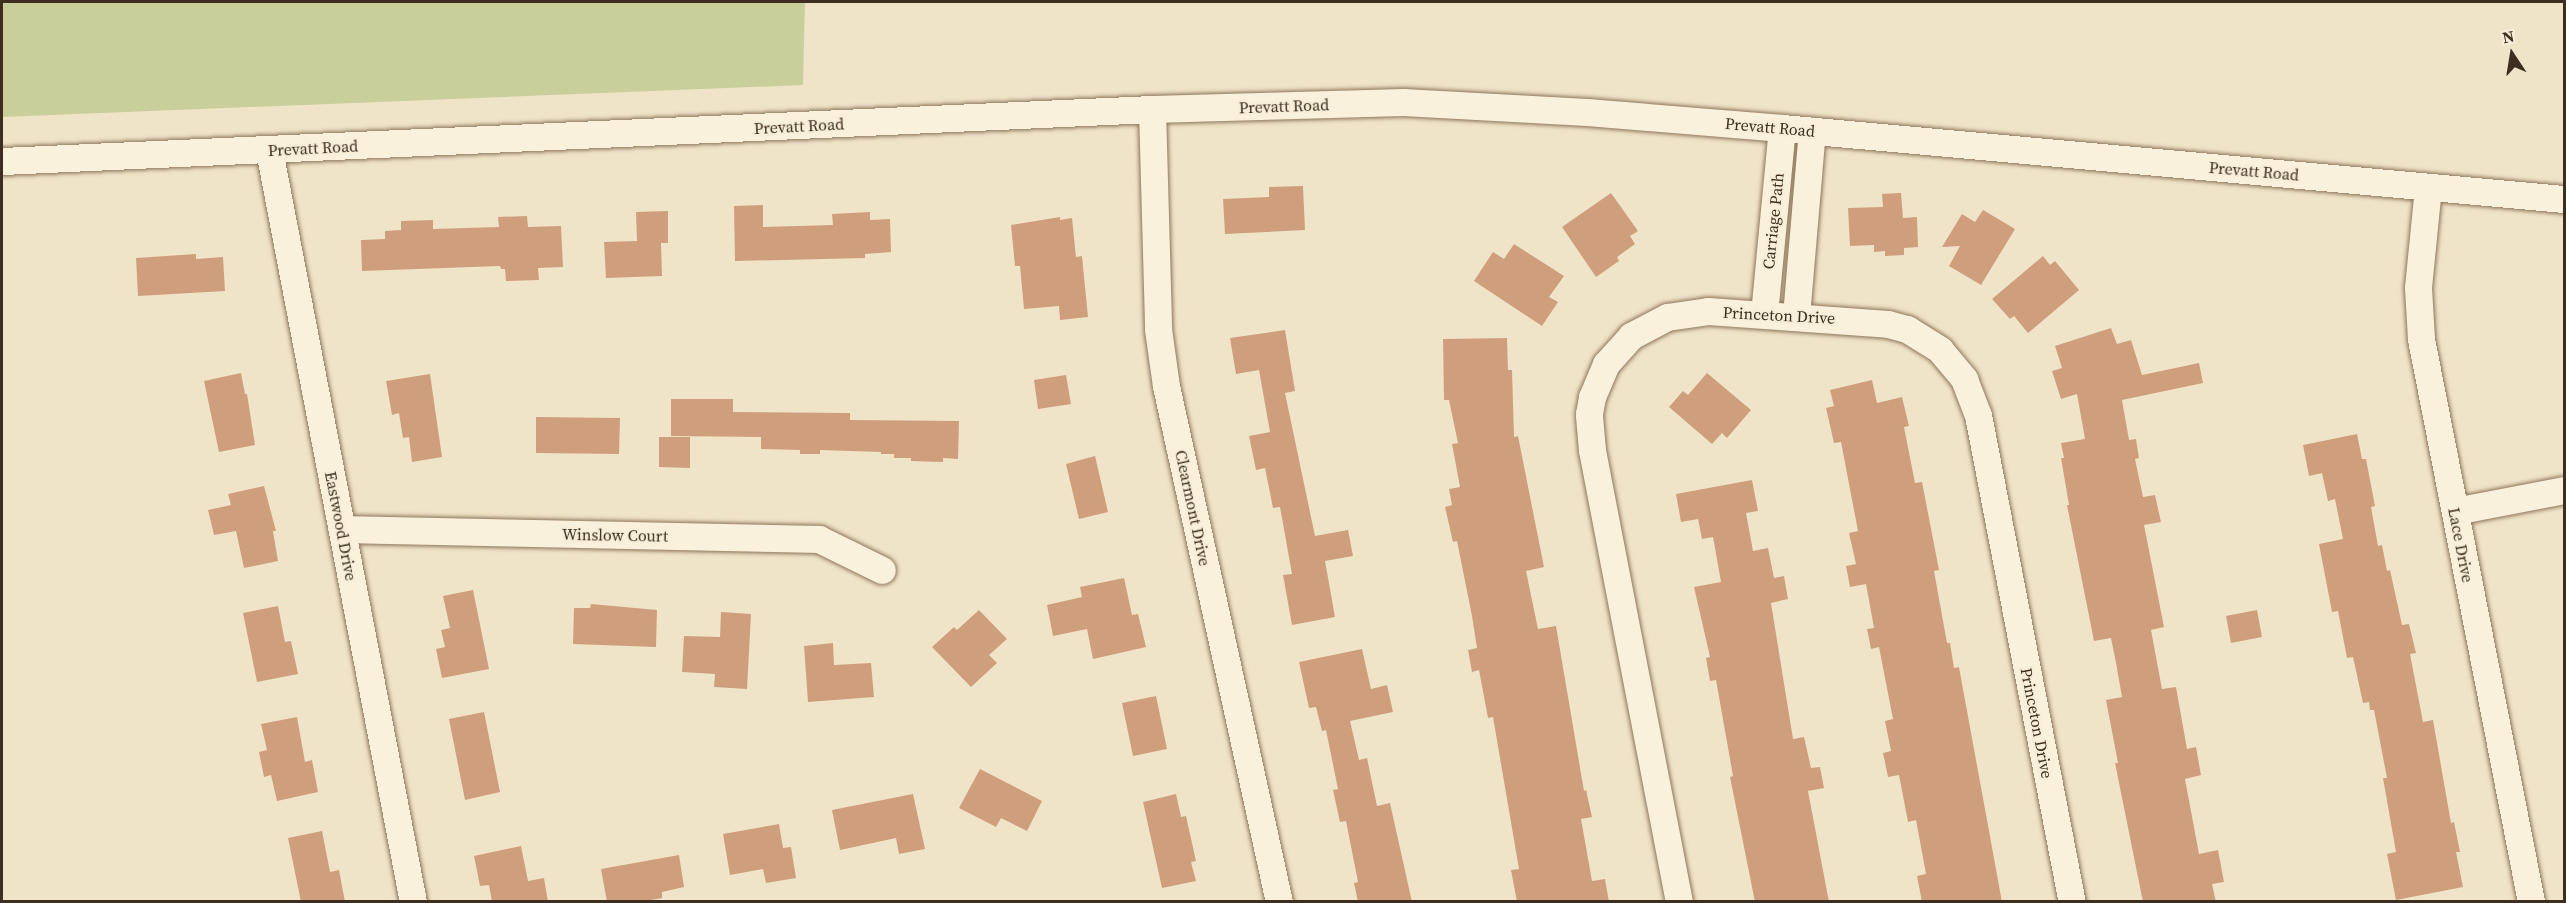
<!DOCTYPE html>
<html>
<head>
<meta charset="utf-8">
<style>
	body { margin:0 }
	#map { position:relative; width:2566px; height:903px; overflow:hidden; background:#f0e4c8; font-family:"Source Serif 4",serif }
	div>[style] { position:absolute }
	[style*='--x'] { left:calc(var(--x)*1px); top:calc(var(--y)*1px); width:calc(var(--w)*1px); rotate:calc(var(--a)*1deg) }
	.green>* { inset:0; background:#c9cf9b }
	.building>* { inset:0; background:#cf9f7d }
	.roads { filter:drop-shadow(0 0 2px #8d765c) drop-shadow(0 0 2px #8d765c) }
	.minor>* { height:27px; margin:-13.5px; padding:0 13.5px; transform-origin:13.5px; border-radius:13.5px; background:#faf1dc }
	span { translate:-50% -50%; white-space:nowrap; text-align:center; line-height:1.15; -webkit-text-stroke:4.5px #f7eed8; paint-order:stroke }
	.street-label { font-size:16px; color:#3d2e20 }
	.frame { position:absolute; inset:0; border:3px solid #3d2e20; pointer-events:none }
	.north { position:absolute; left:2482px; top:24px; width:60px; height:60px; -webkit-text-stroke:4px #f7eed8; paint-order:stroke; rotate:348deg; font-size:16px; font-weight:700; line-height:24px; text-align:center; color:#3d2e20 }
	.north::after { content:''; display:block; margin:auto; width:21px; height:27px; background:#3d2e20; clip-path:polygon(50% 0,100% 100%,50% 72%,0 100%) }
</style>
</head>
<body>
<div id="map">
	<div class="green">
		<div style="clip-path:polygon(2px 2px,805px 2px,803px 85px,2px 117px)"></div>
	</div>
	<div class="building">
		<div style="clip-path:polygon(1303px 186px,1305px 230px,1225px 234px,1223px 199px,1269px 197px,1269px 187px)"></div>
		<div style="clip-path:polygon(1611px 193px,1638px 231px,1630px 236px,1635px 244px,1617px 257px,1619px 261px,1596px 277px,1562px 227px)"></div>
		<div style="clip-path:polygon(1901px 193px,1903px 218px,1917px 217px,1918px 247px,1904px 248px,1904px 255px,1885px 256px,1885px 251px,1874px 252px,1874px 245px,1850px 246px,1848px 208px,1883px 207px,1882px 194px)"></div>
		<div style="clip-path:polygon(763px 205px,763px 227px,833px 225px,832px 214px,870px 212px,870px 220px,890px 219px,891px 252px,865px 254px,865px 258px,735px 261px,734px 206px)"></div>
		<div style="clip-path:polygon(1983px 210px,2015px 229px,1981px 285px,1949px 266px,1960px 246px,1942px 247px,1962px 214px,1975px 222px)"></div>
		<div style="clip-path:polygon(668px 211px,668px 243px,661px 243px,662px 276px,606px 278px,604px 242px,637px 241px,636px 212px)"></div>
		<div style="clip-path:polygon(527px 216px,528px 227px,561px 226px,563px 267px,538px 268px,539px 280px,506px 281px,505px 269px,501px 269px,500px 266px,362px 271px,361px 240px,385px 239px,385px 231px,401px 230px,401px 221px,433px 220px,433px 229px,499px 227px,498px 217px)"></div>
		<div style="clip-path:polygon(1060px 217px,1060px 220px,1072px 218px,1076px 257px,1082px 256px,1088px 317px,1060px 320px,1059px 306px,1024px 309px,1020px 266px,1015px 266px,1011px 225px)"></div>
		<div style="clip-path:polygon(1514px 244px,1564px 276px,1549px 297px,1558px 302px,1542px 326px,1474px 281px,1493px 252px,1504px 259px)"></div>
		<div style="clip-path:polygon(196px 254px,196px 259px,223px 257px,225px 291px,138px 296px,136px 258px)"></div>
		<div style="clip-path:polygon(2043px 256px,2050px 265px,2055px 261px,2079px 290px,2028px 333px,2014px 316px,2010px 319px,1992px 299px)"></div>
		<div style="clip-path:polygon(2111px 328px,2117px 344px,2131px 340px,2142px 375px,2199px 363px,2203px 383px,2122px 400px,2129px 440px,2136px 439px,2139px 458px,2135px 459px,2143px 497px,2155px 495px,2161px 522px,2144px 525px,2164px 627px,2151px 630px,2162px 689px,2176px 687px,2187px 749px,2196px 747px,2201px 775px,2185px 779px,2199px 854px,2218px 850px,2224px 882px,2212px 884px,2216px 902px,2143px 902px,2115px 763px,2118px 763px,2106px 700px,2122px 697px,2116px 663px,2111px 638px,2094px 641px,2067px 505px,2069px 505px,2061px 458px,2064px 458px,2061px 443px,2085px 439px,2077px 394px,2061px 399px,2052px 371px,2062px 368px,2055px 346px)"></div>
		<div style="clip-path:polygon(1285px 330px,1295px 391px,1285px 393px,1315px 536px,1348px 530px,1353px 556px,1325px 561px,1335px 617px,1292px 625px,1283px 575px,1292px 574px,1280px 507px,1273px 508px,1265px 468px,1256px 470px,1249px 436px,1270px 432px,1259px 370px,1236px 374px,1230px 338px)"></div>
		<div style="clip-path:polygon(1507px 338px,1508px 370px,1512px 370px,1514px 437px,1518px 436px,1544px 567px,1526px 571px,1538px 629px,1556px 626px,1584px 791px,1586px 790px,1592px 817px,1581px 819px,1592px 881px,1605px 879px,1609px 902px,1517px 902px,1511px 870px,1519px 869px,1493px 717px,1488px 718px,1479px 670px,1472px 672px,1468px 650px,1477px 648px,1472px 616px,1457px 541px,1453px 542px,1445px 507px,1452px 505px,1449px 489px,1460px 487px,1452px 444px,1458px 443px,1449px 400px,1444px 400px,1443px 339px)"></div>
		<div style="clip-path:polygon(241px 373px,245px 394px,247px 394px,255px 445px,219px 452px,204px 381px)"></div>
		<div style="clip-path:polygon(1707px 373px,1751px 410px,1727px 438px,1722px 433px,1712px 444px,1669px 407px,1683px 391px,1688px 395px)"></div>
		<div style="clip-path:polygon(430px 374px,442px 457px,412px 462px,409px 437px,403px 438px,399px 413px,392px 415px,386px 381px)"></div>
		<div style="clip-path:polygon(1066px 375px,1071px 404px,1038px 409px,1034px 380px)"></div>
		<div style="clip-path:polygon(1872px 380px,1877px 403px,1902px 397px,1909px 426px,1904px 427px,1915px 483px,1922px 482px,1939px 570px,1934px 571px,1947px 643px,1950px 643px,1954px 668px,1959px 667px,2002px 902px,1922px 902px,1917px 876px,1926px 874px,1916px 820px,1908px 822px,1899px 775px,1888px 777px,1883px 753px,1891px 751px,1885px 721px,1893px 719px,1879px 647px,1871px 649px,1867px 629px,1874px 628px,1866px 584px,1850px 587px,1846px 566px,1856px 564px,1849px 533px,1858px 531px,1841px 442px,1834px 443px,1826px 408px,1834px 406px,1830px 390px)"></div>
		<div style="clip-path:polygon(671px 399px,733px 399px,733px 412px,850px 413px,850px 420px,959px 421px,958px 459px,943px 458px,943px 462px,911px 461px,911px 458px,894px 458px,894px 454px,881px 454px,881px 452px,820px 450px,820px 454px,800px 454px,800px 450px,761px 449px,761px 437px,671px 436px)"></div>
		<div style="clip-path:polygon(536px 417px,620px 418px,619px 454px,536px 453px)"></div>
		<div style="clip-path:polygon(2357px 434px,2362px 459px,2366px 459px,2375px 506px,2371px 507px,2378px 546px,2382px 545px,2387px 571px,2390px 570px,2402px 625px,2409px 624px,2416px 653px,2410px 654px,2423px 722px,2433px 720px,2451px 823px,2454px 822px,2460px 852px,2456px 852px,2463px 887px,2396px 900px,2387px 854px,2396px 852px,2383px 778px,2387px 778px,2374px 710px,2370px 710px,2369px 702px,2363px 703px,2353px 657px,2347px 658px,2338px 611px,2332px 612px,2319px 544px,2343px 539px,2335px 499px,2328px 501px,2322px 473px,2309px 476px,2303px 445px)"></div>
		<div style="clip-path:polygon(659px 437px,690px 437px,690px 468px,659px 467px)"></div>
		<div style="clip-path:polygon(1095px 456px,1108px 512px,1079px 519px,1066px 464px)"></div>
		<div style="clip-path:polygon(1752px 480px,1758px 511px,1746px 513px,1753px 551px,1768px 548px,1774px 578px,1784px 576px,1788px 599px,1771px 603px,1793px 739px,1804px 737px,1811px 768px,1820px 767px,1824px 788px,1808px 791px,1829px 902px,1755px 902px,1730px 777px,1733px 776px,1716px 680px,1710px 681px,1706px 658px,1710px 657px,1694px 587px,1721px 582px,1713px 537px,1702px 539px,1698px 519px,1681px 522px,1676px 494px)"></div>
		<div style="clip-path:polygon(264px 486px,276px 531px,273px 531px,278px 561px,244px 568px,236px 531px,214px 535px,208px 510px,231px 505px,228px 494px)"></div>
		<div style="clip-path:polygon(1124px 578px,1132px 615px,1138px 614px,1146px 647px,1093px 659px,1087px 629px,1053px 636px,1047px 605px,1082px 597px,1080px 587px)"></div>
		<div style="clip-path:polygon(473px 590px,489px 669px,442px 678px,436px 649px,445px 647px,441px 630px,450px 628px,443px 596px)"></div>
		<div style="clip-path:polygon(591px 604px,657px 610px,656px 647px,573px 644px,574px 608px,590px 608px)"></div>
		<div style="clip-path:polygon(278px 606px,285px 642px,291px 641px,298px 674px,257px 682px,243px 613px)"></div>
		<div style="clip-path:polygon(979px 610px,1007px 639px,989px 655px,997px 663px,971px 687px,932px 647px,954px 627px,957px 630px)"></div>
		<div style="clip-path:polygon(2257px 610px,2262px 637px,2231px 643px,2226px 616px)"></div>
		<div style="clip-path:polygon(721px 612px,751px 614px,747px 689px,714px 687px,715px 674px,682px 672px,684px 636px,720px 637px)"></div>
		<div style="clip-path:polygon(833px 643px,834px 665px,871px 663px,874px 697px,808px 702px,804px 646px)"></div>
		<div style="clip-path:polygon(1362px 649px,1371px 689px,1387px 685px,1393px 712px,1350px 721px,1359px 760px,1367px 758px,1377px 806px,1390px 803px,1412px 902px,1358px 902px,1354px 883px,1358px 882px,1346px 821px,1340px 822px,1333px 790px,1338px 789px,1326px 730px,1322px 731px,1316px 707px,1309px 708px,1299px 662px)"></div>
		<div style="clip-path:polygon(1156px 696px,1167px 749px,1133px 756px,1122px 703px)"></div>
		<div style="clip-path:polygon(484px 712px,500px 792px,465px 800px,449px 719px)"></div>
		<div style="clip-path:polygon(297px 717px,305px 762px,312px 760px,318px 792px,277px 801px,271px 775px,264px 777px,259px 752px,267px 750px,261px 724px)"></div>
		<div style="clip-path:polygon(980px 769px,1042px 801px,1027px 831px,1001px 818px,996px 827px,959px 808px)"></div>
		<div style="clip-path:polygon(913px 794px,925px 849px,899px 854px,896px 838px,840px 850px,832px 810px)"></div>
		<div style="clip-path:polygon(1176px 794px,1181px 817px,1186px 816px,1196px 861px,1191px 862px,1196px 881px,1162px 888px,1143px 802px)"></div>
		<div style="clip-path:polygon(779px 824px,783px 848px,791px 847px,796px 878px,766px 883px,763px 869px,730px 875px,723px 834px)"></div>
		<div style="clip-path:polygon(322px 831px,330px 872px,339px 870px,345px 902px,301px 902px,288px 838px)"></div>
		<div style="clip-path:polygon(521px 846px,528px 881px,544px 878px,548px 902px,492px 902px,489px 885px,480px 886px,474px 856px)"></div>
		<div style="clip-path:polygon(679px 855px,684px 887px,662px 892px,662px 898px,640px 902px,607px 902px,601px 869px)"></div>
	</div>
	<div class="roads">
		<div class="minor">
			<div style="--x:1152;--y:109;--w:220;--a:88.4"></div>
			<div style="--x:1158;--y:329;--w:58;--a:82"></div>
			<div style="--x:1166;--y:386;--w:528;--a:77.65"></div>
			<div style="--x:269;--y:150;--w:766;--a:79.16"></div>
			<div style="--x:2;--y:161;--w:1151;--a:-2.59"></div>
			<div style="--x:1152;--y:109;--w:251;--a:-1.6"></div>
			<div style="--x:1403;--y:102;--w:184;--a:3.1"></div>
			<div style="--x:1587;--y:112;--w:196;--a:4.7"></div>
			<div style="--x:1782;--y:128;--w:785;--a:5.19"></div>
			<div style="--x:2428;--y:187;--w:101;--a:95.7"></div>
			<div style="--x:2418;--y:288;--w:51;--a:86.6"></div>
			<div style="--x:2421;--y:339;--w:574;--a:78.94"></div>
			<div style="--x:1764;--y:314;--w:187;--a:-84.5"></div>
			<div style="--x:1796;--y:316;--w:186;--a:-85.1"></div>
			<div style="--x:2455;--y:511;--w:111;--a:-10.9"></div>
			<div style="--x:342;--y:529;--w:477;--a:1.2"></div>
			<div style="--x:819;--y:539;--w:70;--a:26.2"></div>
			<div style="--x:1679;--y:902;--w:460;--a:-100.9"></div>
			<div style="--x:1592;--y:450;--w:36;--a:-95"></div>
			<div style="--x:1589;--y:414;--w:17;--a:-80"></div>
			<div style="--x:1592;--y:397;--w:36;--a:-67"></div>
			<div style="--x:1606;--y:364;--w:38;--a:-48"></div>
			<div style="--x:1631;--y:336;--w:41;--a:-27.8"></div>
			<div style="--x:1667;--y:317;--w:41;--a:-8.3"></div>
			<div style="--x:1708;--y:311;--w:180;--a:4.1"></div>
			<div style="--x:1888;--y:324;--w:20;--a:15"></div>
			<div style="--x:1907;--y:329;--w:39;--a:32"></div>
			<div style="--x:1940;--y:350;--w:38;--a:50"></div>
			<div style="--x:1964;--y:379;--w:39;--a:69"></div>
			<div style="--x:1978;--y:415;--w:496;--a:79.1"></div>
		</div>
	</div>
	<div class="street-label">
		<span style="left:1284px;top:106px;rotate:-2deg">Prevatt Road</span>
		<span style="left:799px;top:126px;rotate:-3deg">Prevatt Road</span>
		<span style="left:1770px;top:127px;rotate:5deg">Prevatt Road</span>
		<span style="left:313px;top:148px;rotate:-3deg">Prevatt Road</span>
		<span style="left:2254px;top:171px;rotate:5deg">Prevatt Road</span>
		<span style="left:1773px;top:221px;rotate:-84deg">Carriage Path</span>
		<span style="left:1779px;top:315px;rotate:3deg">Princeton Drive</span>
		<span style="left:1193px;top:508px;rotate:78deg">Clearmont Drive</span>
		<span style="left:341px;top:526px;rotate:79deg">Eastwood Drive</span>
		<span style="left:615px;top:535px;rotate:1deg">Winslow Court</span>
		<span style="left:2461px;top:545px;rotate:79deg">Lace Drive</span>
		<span style="left:2037px;top:723px;rotate:79deg">Princeton Drive</span>
	</div>
	<div class="frame"></div>
	<div class="north">N</div>
</div>
</body>
</html>
